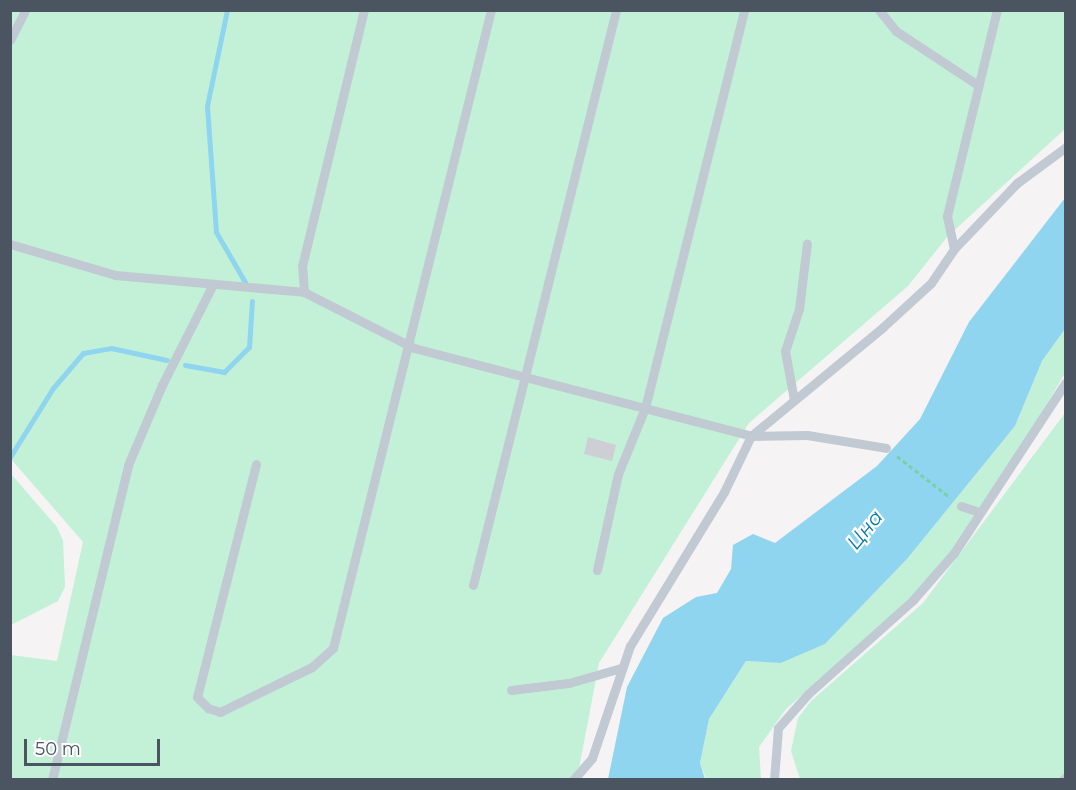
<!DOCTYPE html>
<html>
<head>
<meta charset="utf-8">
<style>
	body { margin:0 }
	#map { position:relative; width:1076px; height:790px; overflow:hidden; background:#f5f3f3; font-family:Montserrat,sans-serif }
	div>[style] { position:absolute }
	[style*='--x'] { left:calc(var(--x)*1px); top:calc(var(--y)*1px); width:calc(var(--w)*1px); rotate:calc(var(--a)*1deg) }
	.green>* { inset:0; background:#c2f1d7 }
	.water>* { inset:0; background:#8fd5ef }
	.stream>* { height:5px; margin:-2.5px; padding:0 2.5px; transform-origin:2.5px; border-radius:2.5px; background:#8fd5ef }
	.building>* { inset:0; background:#cdcfd5 }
	.path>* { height:3px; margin-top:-1.5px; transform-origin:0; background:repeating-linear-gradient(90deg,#79d1ab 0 4.5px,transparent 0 7.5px) }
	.service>* { height:9px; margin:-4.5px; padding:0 4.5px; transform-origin:4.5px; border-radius:4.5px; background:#c1c9d2 }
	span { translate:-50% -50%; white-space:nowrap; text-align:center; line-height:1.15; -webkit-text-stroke:4.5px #fff; paint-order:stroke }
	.water-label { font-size:20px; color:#0a7ba5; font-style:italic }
	.frame { position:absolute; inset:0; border:12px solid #4a5561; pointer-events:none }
	.scale { position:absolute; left:24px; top:739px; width:136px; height:27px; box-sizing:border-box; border:3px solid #4a5561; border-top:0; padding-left:8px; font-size:18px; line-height:21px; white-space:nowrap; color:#4a5561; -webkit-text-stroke:4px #fff; paint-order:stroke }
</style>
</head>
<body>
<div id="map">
	<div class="green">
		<div style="clip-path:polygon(10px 11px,1065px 11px,1065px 129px,947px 237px,908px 286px,749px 423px,599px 663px,577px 779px,11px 779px,11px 655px,57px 661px,83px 542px,11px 459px)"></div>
		<div style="clip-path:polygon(1065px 329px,1065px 373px,966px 542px,893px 615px,786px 709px,759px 747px,761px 779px,706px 779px,700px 763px,709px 719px,746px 661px,781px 663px,825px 644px,907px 559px,1015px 426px,1042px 361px)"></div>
		<div style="clip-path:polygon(1065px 413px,1065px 779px,800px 779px,791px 751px,798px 718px,811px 701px,923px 603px)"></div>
		<div style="clip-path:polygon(11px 474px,57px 527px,63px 541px,65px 587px,58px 601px,11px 625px)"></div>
	</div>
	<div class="water">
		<div style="clip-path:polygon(1065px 198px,1065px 329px,1042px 361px,1015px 426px,907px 559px,825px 644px,781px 663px,746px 661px,709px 719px,700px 763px,705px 779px,608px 779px,627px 687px,663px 618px,696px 597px,717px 593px,731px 569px,733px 545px,753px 534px,775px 543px,877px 466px,920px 419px,969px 322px)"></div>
	</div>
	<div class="stream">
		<div style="--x:227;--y:10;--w:98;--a:101.8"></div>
		<div style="--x:207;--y:106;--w:126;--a:85.9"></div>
		<div style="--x:216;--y:232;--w:58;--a:59.9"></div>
		<div style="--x:185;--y:365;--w:40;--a:10"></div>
		<div style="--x:224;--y:372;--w:35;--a:-45"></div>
		<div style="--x:249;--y:347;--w:46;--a:-86.3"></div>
		<div style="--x:10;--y:457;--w:81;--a:-58.1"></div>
		<div style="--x:53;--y:388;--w:46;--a:-49.4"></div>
		<div style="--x:83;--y:353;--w:28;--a:-10"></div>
		<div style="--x:111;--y:348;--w:57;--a:12.1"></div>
	</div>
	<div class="building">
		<div style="clip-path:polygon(588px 437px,616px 445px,612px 461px,584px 454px)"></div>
	</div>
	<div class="path">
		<div style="--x:897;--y:456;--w:68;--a:37.9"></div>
	</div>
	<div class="service">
		<div style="--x:879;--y:10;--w:27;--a:51"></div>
		<div style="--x:896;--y:31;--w:98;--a:33.4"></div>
		<div style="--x:10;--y:40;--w:34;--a:-63"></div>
		<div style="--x:10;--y:244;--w:109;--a:16.4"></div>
		<div style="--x:115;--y:275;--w:190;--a:5.1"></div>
		<div style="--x:304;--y:292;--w:123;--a:27"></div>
		<div style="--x:414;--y:348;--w:348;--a:14.6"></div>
		<div style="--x:751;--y:436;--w:171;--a:-39.5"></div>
		<div style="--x:883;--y:327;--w:65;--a:-42.5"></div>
		<div style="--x:931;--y:283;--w:41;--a:-55.9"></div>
		<div style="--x:954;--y:249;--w:91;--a:-46.3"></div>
		<div style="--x:1017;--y:183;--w:61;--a:-36.3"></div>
		<div style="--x:954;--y:249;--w:34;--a:-102"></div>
		<div style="--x:947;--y:216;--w:212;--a:-76.4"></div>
		<div style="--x:304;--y:292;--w:26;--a:-94"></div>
		<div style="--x:302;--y:266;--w:263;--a:-76.4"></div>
		<div style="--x:794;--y:400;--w:50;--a:-100.4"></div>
		<div style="--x:785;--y:351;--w:44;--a:-71.6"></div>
		<div style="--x:799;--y:309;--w:66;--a:-83.1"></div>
		<div style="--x:256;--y:464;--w:240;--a:104.2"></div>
		<div style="--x:197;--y:697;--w:16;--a:45"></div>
		<div style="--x:208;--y:708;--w:13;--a:18"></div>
		<div style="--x:220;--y:712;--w:102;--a:-26.1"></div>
		<div style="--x:312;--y:667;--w:28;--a:-42"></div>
		<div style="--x:333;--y:648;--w:657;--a:-76.09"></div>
		<div style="--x:961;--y:506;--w:20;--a:18"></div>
		<div style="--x:597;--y:570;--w:98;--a:-77.7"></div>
		<div style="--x:618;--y:474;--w:71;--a:-67.8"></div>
		<div style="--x:645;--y:408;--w:410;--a:-76"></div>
		<div style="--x:473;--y:585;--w:593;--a:-76.03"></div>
		<div style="--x:511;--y:690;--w:58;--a:-6.9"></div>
		<div style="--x:569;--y:683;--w:54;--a:-16.1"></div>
		<div style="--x:52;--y:780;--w:324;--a:-76.4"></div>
		<div style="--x:128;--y:465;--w:87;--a:-67"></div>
		<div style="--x:162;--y:385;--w:111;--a:-63.2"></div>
		<div style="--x:573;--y:780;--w:29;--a:-49"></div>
		<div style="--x:592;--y:758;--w:118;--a:-71.3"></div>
		<div style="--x:630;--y:646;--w:180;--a:-58.6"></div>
		<div style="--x:724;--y:492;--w:62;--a:-64.3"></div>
		<div style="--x:751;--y:436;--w:56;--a:-1"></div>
		<div style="--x:807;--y:435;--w:80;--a:9.3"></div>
		<div style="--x:774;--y:780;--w:52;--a:-85.6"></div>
		<div style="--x:778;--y:728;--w:45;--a:-48.6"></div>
		<div style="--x:808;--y:694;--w:141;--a:-41.8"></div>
		<div style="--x:913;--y:600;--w:62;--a:-48.9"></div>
		<div style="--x:954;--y:553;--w:204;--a:-56.8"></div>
		<div style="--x:1063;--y:780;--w:4;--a:-45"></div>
	</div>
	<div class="water-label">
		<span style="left:865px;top:530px;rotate:-51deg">Цна</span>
	</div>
	<div class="frame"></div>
	<div class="scale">50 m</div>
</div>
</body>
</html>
